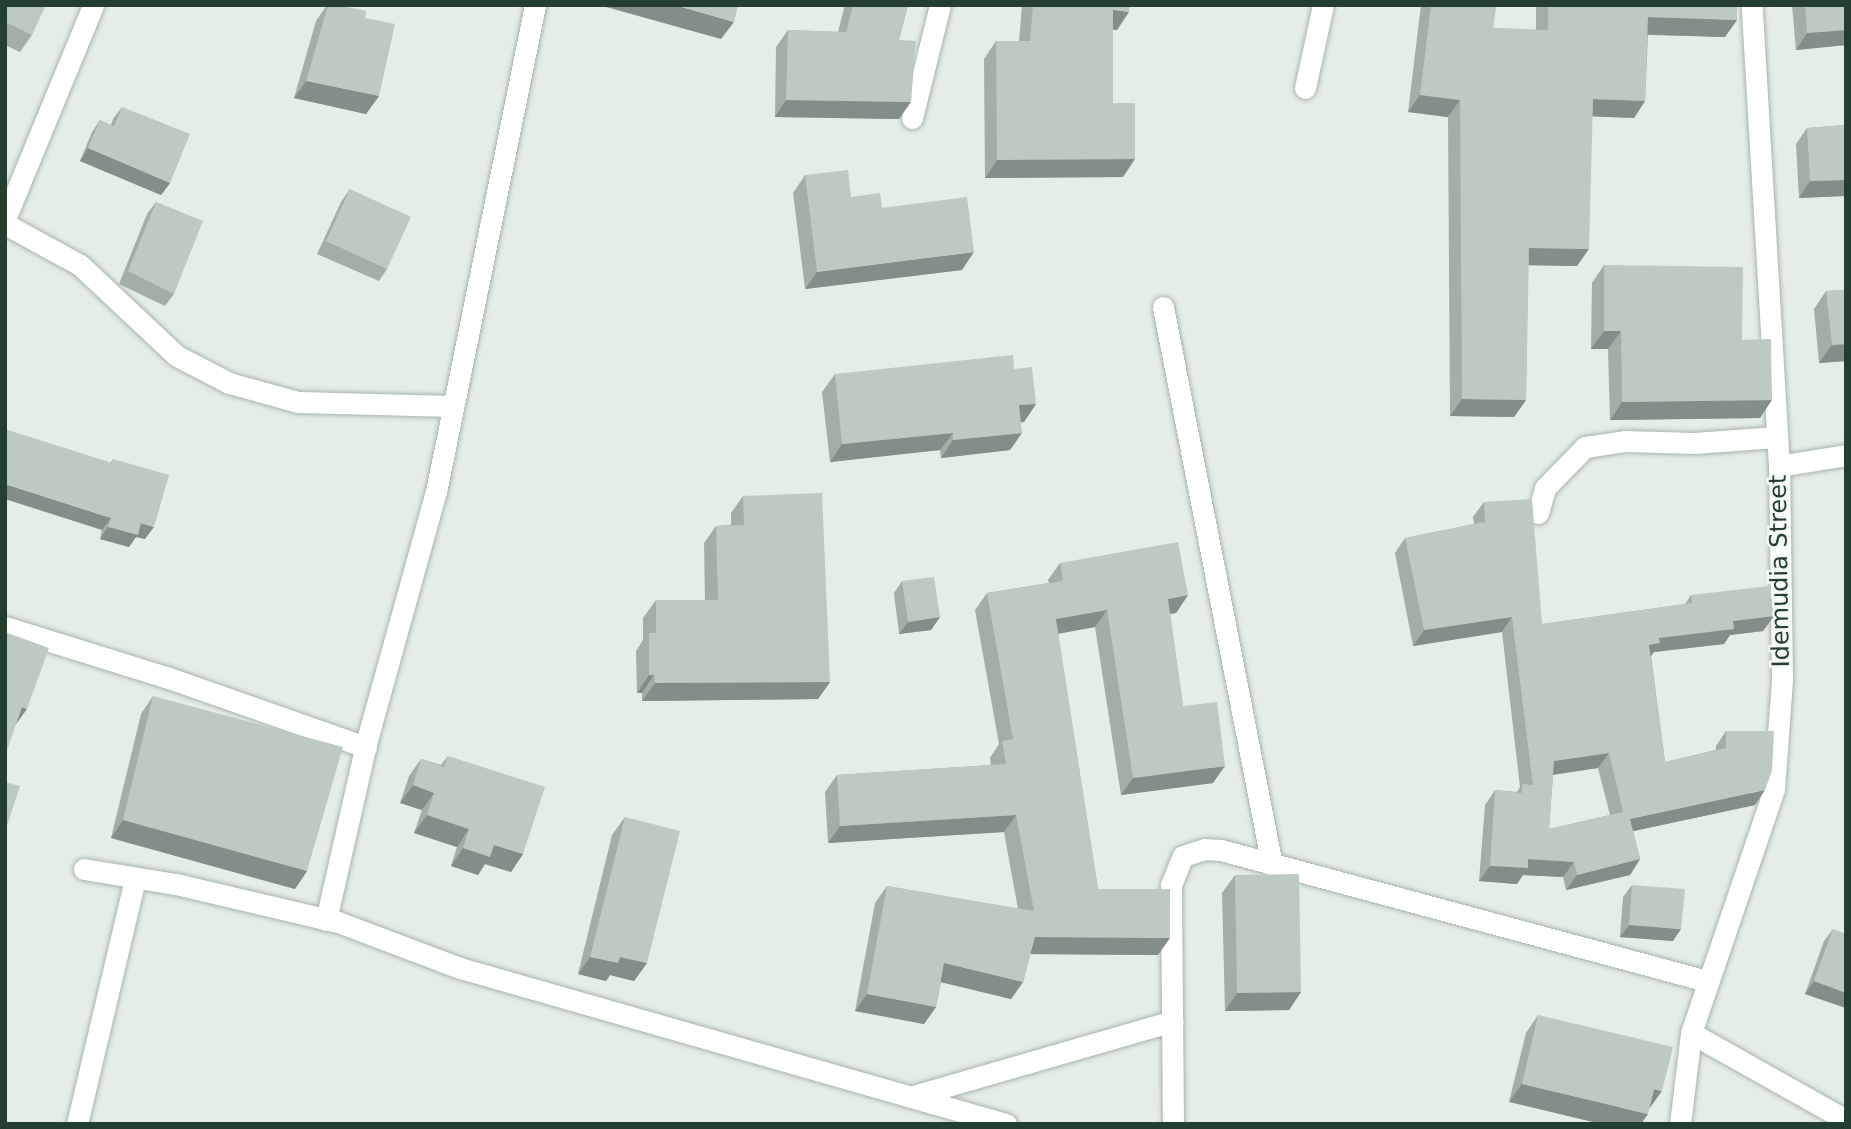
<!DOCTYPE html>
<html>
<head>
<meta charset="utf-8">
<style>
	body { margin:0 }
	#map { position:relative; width:1851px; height:1129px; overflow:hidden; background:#e4ede6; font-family:"DejaVu Sans",sans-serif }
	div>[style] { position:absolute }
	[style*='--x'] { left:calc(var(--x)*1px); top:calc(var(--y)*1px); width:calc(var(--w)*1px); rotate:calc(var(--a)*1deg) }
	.roads { filter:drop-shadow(0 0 2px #a7b5ab) drop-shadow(0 0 2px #a7b5ab) }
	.street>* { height:21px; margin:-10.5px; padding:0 10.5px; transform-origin:10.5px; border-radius:10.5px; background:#fff }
	.wall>* { inset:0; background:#a2aea6 }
	.shaded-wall>* { inset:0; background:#848d87 }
	.building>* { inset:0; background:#bccac1 }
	span { translate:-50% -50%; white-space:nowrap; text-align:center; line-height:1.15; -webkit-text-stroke:5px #f4f9f5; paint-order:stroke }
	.street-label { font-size:24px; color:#243e2f }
	.frame { position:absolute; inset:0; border:7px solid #243e2f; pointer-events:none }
</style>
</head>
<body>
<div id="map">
	<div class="roads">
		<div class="street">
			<div style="--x:1305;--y:88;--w:85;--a:-77.8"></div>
			<div style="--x:912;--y:118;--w:116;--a:-76.1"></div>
			<div style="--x:5;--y:219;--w:231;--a:-67.6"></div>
			<div style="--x:5;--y:224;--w:85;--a:28.7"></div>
			<div style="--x:80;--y:265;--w:133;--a:43.2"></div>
			<div style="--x:177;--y:356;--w:59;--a:27.4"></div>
			<div style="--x:229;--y:383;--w:72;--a:15.4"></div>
			<div style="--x:298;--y:402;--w:155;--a:1.5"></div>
			<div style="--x:1163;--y:307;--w:569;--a:78.95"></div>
			<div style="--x:1779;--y:466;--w:68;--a:-9.3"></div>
			<div style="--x:1538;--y:513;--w:26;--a:-74"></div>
			<div style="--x:1545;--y:488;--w:57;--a:-45.7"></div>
			<div style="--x:1585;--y:447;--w:40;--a:-8.5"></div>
			<div style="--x:1625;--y:441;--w:69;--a:1.7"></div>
			<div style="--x:1694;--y:443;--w:83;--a:-4.1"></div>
			<div style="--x:5;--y:627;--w:169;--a:17.3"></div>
			<div style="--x:166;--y:677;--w:212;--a:19.3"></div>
			<div style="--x:84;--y:869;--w:93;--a:9.3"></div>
			<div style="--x:176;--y:884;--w:166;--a:13.2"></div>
			<div style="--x:338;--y:922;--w:130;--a:20.7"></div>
			<div style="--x:460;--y:968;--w:568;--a:15.95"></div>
			<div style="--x:326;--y:920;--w:185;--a:-77.2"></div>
			<div style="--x:367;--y:740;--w:257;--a:-74.5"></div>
			<div style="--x:436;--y:492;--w:497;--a:-78.5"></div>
			<div style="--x:1691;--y:1033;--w:178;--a:29.3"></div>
			<div style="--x:913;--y:1096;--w:270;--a:-16.1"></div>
			<div style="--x:77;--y:1124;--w:252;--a:-76.7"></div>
			<div style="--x:1173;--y:1124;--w:239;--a:-90.5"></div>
			<div style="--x:1171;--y:885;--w:31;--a:-68"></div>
			<div style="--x:1183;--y:856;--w:22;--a:-18"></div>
			<div style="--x:1204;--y:849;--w:17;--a:3"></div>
			<div style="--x:1221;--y:850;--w:503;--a:15.09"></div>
			<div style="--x:1680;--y:1124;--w:92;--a:-83.1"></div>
			<div style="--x:1691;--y:1033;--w:258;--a:-71.2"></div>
			<div style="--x:1774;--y:789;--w:110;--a:-85.8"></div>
			<div style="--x:1782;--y:679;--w:213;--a:-90.8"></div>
			<div style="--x:1779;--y:466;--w:462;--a:-93.4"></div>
		</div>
	</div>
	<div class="wall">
		<div style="clip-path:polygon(5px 5px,32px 35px,20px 52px,5px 45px)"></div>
		<div style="clip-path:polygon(327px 5px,337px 5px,365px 18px,379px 96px,366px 114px,294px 98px,316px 21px)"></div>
		<div style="clip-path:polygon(845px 5px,908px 5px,899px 40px,899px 119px,775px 117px,776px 47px,788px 30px,838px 32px)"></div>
		<div style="clip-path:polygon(1022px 5px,1130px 5px,1117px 30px,1113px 29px,1113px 103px,1123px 177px,985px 178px,984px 59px,996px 41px,1019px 41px)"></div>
		<div style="clip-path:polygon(1421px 5px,1496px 5px,1493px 28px,1536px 30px,1536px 5px,1737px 5px,1725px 37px,1648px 35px,1645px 101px,1634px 118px,1592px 116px,1577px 266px,1528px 265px,1526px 400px,1514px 417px,1450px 416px,1448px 117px,1408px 112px)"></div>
		<div style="clip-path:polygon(1792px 5px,1846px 5px,1846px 45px,1796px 50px)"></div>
		<div style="clip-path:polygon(122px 107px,170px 183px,161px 195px,80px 161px,92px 132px,100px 120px,111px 125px,113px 119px)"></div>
		<div style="clip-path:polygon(1846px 125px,1846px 200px,1845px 196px,1799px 198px,1796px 144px,1807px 128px)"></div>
		<div style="clip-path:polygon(805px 175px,851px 197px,882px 208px,962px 270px,805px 289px,793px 193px)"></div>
		<div style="clip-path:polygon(350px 189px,387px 269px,379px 281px,317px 254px,341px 202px)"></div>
		<div style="clip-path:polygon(156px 202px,174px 294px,165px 306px,119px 284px,147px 214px)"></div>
		<div style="clip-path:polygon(1604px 265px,1742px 340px,1760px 418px,1610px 420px,1608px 349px,1591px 349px,1592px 283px)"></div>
		<div style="clip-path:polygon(1846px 290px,1846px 361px,1819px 363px,1814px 309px,1826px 291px)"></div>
		<div style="clip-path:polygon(1014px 369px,1036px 404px,1024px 422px,1021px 422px,1010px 450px,941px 458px,940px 450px,830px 462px,822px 392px,835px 374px)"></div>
		<div style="clip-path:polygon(113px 459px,145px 539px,136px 537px,129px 547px,100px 539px,102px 530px,111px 462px)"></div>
		<div style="clip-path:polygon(743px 496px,830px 682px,818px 699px,642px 701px,642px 693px,637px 693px,636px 651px,643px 640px,643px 618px,656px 600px,705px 600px,704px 543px,716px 526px,731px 525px,731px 513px)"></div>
		<div style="clip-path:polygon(evenodd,1484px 502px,1542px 624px,1685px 604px,1691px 595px,1774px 616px,1763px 631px,1730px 635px,1724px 644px,1654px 652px,1651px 656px,1665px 762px,1716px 750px,1716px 746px,1726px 731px,1755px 805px,1633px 831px,1640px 859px,1630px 875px,1566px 890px,1563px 877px,1523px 875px,1517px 884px,1479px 881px,1485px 805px,1495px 790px,1517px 792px,1520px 787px,1502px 632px,1413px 646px,1395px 553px,1405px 538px,1474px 524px,1473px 517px,1484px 502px,1598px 768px,1610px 815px,1549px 829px,1553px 775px,1598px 768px)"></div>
		<div style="clip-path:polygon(1060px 563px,1188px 595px,1176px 613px,1170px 614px,1183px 706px,1213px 783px,1121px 795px,1095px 627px,1058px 634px,1098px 889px,1158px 955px,1030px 954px,1023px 982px,1011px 999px,941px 982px,936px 1007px,924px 1024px,855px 1011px,875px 903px,887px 886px,1018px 909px,1004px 832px,828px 843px,825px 792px,837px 775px,991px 765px,990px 758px,999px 744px,975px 610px,987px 593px,1049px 583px,1048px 580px)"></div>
		<div style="clip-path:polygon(902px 581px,940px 617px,931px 630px,899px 634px,894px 593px)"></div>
		<div style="clip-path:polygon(153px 696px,307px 871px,295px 889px,111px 838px,141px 714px)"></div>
		<div style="clip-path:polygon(448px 756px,523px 854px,511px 872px,485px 864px,478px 875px,451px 866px,457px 847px,414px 833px,422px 810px,400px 803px,409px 776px,421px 759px,441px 765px)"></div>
		<div style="clip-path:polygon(625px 817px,647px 963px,634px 981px,610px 975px,606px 981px,578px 974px,612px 835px)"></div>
		<div style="clip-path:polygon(1235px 875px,1301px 992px,1289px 1010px,1225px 1011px,1222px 893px)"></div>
		<div style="clip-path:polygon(1632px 885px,1673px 941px,1620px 937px,1623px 897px)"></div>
		<div style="clip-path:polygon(1833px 929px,1846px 1008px,1805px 994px,1824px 941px)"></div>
		<div style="clip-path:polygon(1538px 1015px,1649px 1109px,1509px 1102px,1526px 1033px)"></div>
	</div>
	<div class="shaded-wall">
		<div style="clip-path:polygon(599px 5px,675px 5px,734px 22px,721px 39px)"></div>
		<div style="clip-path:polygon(1113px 10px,1129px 12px,1117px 30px,1100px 28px)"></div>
		<div style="clip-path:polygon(1648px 17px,1737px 20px,1725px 37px,1636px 34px)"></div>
		<div style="clip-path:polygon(1846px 30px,1846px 45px,1796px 50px,1807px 33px)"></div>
		<div style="clip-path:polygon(306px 81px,379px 96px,366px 114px,294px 98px)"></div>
		<div style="clip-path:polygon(1420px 95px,1460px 100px,1448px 117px,1408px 112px)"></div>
		<div style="clip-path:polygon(1593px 99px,1645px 101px,1634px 118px,1581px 116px)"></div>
		<div style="clip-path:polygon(786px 100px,911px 102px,899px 119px,775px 117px)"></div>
		<div style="clip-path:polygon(88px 148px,170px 183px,161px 195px,80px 161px)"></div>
		<div style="clip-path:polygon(1135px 159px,1123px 177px,985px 178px,997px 160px)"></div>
		<div style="clip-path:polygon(1846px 180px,1845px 196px,1799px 198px,1810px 181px)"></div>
		<div style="clip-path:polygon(1529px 248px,1589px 249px,1577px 266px,1517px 265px)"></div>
		<div style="clip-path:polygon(974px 252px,962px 270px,805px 289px,817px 272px)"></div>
		<div style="clip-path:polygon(1604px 331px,1621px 331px,1608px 349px,1591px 349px)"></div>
		<div style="clip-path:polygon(1846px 344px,1846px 361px,1819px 363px,1832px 345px)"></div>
		<div style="clip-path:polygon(1462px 399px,1526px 400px,1514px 417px,1450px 416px)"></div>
		<div style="clip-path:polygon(1772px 400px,1760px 418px,1610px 420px,1622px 402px)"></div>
		<div style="clip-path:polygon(1036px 404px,1024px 422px,1007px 423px,1019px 405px)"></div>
		<div style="clip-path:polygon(953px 433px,940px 450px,830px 462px,842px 444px)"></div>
		<div style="clip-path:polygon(1022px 433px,1010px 450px,941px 458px,953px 440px)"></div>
		<div style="clip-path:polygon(5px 484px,111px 518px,102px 530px,5px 499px)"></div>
		<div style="clip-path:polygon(141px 523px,154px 527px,145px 539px,136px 537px,129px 547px,100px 539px,108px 527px)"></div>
		<div style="clip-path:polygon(1188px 595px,1176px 613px,1156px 616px,1168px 599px)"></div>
		<div style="clip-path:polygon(1107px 610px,1095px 627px,1044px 636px,1056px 619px)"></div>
		<div style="clip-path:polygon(1774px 616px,1763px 631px,1730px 635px,1724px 644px,1654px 652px,1649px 658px,1649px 645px,1659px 638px,1733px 621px)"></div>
		<div style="clip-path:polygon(940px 617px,931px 630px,899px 634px,908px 622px)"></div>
		<div style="clip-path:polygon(1512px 617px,1502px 632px,1413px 646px,1424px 630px)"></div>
		<div style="clip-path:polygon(649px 675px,654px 675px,642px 693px,637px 693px)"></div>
		<div style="clip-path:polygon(830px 682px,818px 699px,642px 701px,655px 683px)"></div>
		<div style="clip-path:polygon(22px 707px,27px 709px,14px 727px)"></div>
		<div style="clip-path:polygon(1609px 753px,1598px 768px,1544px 776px,1554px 761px)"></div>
		<div style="clip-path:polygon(1225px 766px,1213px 783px,1121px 795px,1133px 778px)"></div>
		<div style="clip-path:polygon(413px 785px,434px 793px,422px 810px,400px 803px)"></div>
		<div style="clip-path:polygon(1765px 790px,1755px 805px,1620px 834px,1630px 819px)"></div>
		<div style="clip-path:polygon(427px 815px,469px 829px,457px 847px,414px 833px)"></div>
		<div style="clip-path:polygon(1016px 815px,1004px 832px,828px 843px,840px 826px)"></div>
		<div style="clip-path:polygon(123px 820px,307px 871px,295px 889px,111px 838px)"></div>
		<div style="clip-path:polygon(494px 845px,523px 854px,511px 872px,485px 864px,478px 875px,451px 866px,463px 848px)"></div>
		<div style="clip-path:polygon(1528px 859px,1574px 862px,1563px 877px,1523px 875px,1517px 884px,1479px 881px,1490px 866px)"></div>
		<div style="clip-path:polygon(1640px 859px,1630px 875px,1566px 890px,1577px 875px)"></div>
		<div style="clip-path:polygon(1629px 925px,1681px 929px,1673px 941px,1620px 937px)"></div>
		<div style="clip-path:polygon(1035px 937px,1170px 938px,1158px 955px,1023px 954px)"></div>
		<div style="clip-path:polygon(590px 957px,620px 957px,647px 963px,634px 981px,610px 975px,606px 981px,578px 974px)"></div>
		<div style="clip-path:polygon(944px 963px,1023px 982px,1011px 999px,932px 980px)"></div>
		<div style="clip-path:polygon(1814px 981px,1846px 993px,1846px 1008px,1805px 994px)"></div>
		<div style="clip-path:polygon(1301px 992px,1289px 1010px,1225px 1011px,1237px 993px)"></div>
		<div style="clip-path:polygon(867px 994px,936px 1007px,924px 1024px,855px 1011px)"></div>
		<div style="clip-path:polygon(1522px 1084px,1648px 1114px,1641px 1124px,1601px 1124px,1509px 1102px)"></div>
		<div style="clip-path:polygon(1654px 1089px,1662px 1091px,1649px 1109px)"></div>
	</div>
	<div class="building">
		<div style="clip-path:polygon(5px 5px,46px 5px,32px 35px,5px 22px)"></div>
		<div style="clip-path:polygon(328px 5px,337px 5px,366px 11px,365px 18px,395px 24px,379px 96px,306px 81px)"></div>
		<div style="clip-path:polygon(675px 5px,738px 5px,734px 22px)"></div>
		<div style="clip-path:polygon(853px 5px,908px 5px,899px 40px,916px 41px,911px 102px,786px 100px,788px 30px,846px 32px)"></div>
		<div style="clip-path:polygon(1033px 5px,1130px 5px,1129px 12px,1113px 10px,1113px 103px,1135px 103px,1135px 159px,997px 160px,996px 41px,1030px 41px)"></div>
		<div style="clip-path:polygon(1431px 5px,1496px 5px,1493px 28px,1548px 30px,1548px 5px,1737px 5px,1737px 20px,1648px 17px,1645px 101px,1593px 99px,1589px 249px,1529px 248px,1526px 400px,1462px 399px,1460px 100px,1420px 95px)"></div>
		<div style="clip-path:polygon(1805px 5px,1846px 5px,1846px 30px,1807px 33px)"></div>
		<div style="clip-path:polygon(122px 107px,190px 134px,170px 183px,88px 148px,100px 120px,114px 126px)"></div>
		<div style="clip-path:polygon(1846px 125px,1846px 180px,1810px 181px,1807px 128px)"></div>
		<div style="clip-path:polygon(848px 170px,851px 197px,880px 193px,882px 208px,967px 197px,974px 252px,817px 272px,805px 175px)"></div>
		<div style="clip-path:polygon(350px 189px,411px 217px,387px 269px,326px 241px)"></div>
		<div style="clip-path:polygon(156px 202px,203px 221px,174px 294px,128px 271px)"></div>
		<div style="clip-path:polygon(1604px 265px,1743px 267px,1742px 340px,1771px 339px,1772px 400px,1622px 402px,1621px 331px,1604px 331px)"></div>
		<div style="clip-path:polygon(1846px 290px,1846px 344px,1832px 345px,1826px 291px)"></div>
		<div style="clip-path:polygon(1013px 355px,1014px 369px,1032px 367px,1036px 404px,1019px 405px,1022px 433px,953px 440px,953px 433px,842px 444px,835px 374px)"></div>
		<div style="clip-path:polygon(5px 429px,112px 463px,113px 459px,169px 475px,154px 527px,141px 523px,138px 535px,108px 527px,111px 518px,5px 484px)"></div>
		<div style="clip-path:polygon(822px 493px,830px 682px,655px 683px,654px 675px,649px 675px,649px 633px,656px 633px,656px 600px,718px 600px,716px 526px,744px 525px,743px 496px)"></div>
		<div style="clip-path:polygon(evenodd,1532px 499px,1542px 624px,1692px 603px,1691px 595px,1770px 586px,1774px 616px,1733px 621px,1734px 629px,1659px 638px,1660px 643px,1649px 645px,1665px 762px,1726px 748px,1726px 731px,1774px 731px,1772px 771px,1765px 790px,1630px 819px,1640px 859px,1577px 875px,1574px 862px,1528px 859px,1528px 868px,1490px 866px,1495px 790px,1522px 793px,1522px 784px,1533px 785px,1512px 617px,1424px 630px,1405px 538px,1485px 522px,1484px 502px,1532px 499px,1609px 753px,1623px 812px,1549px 829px,1554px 761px,1609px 753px)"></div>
		<div style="clip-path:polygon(1178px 542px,1188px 595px,1168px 599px,1183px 706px,1217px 702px,1225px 766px,1133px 778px,1107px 610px,1056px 619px,1098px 889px,1170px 889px,1170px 938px,1035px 937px,1023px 982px,944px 963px,936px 1007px,867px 994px,887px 886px,1034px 911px,1016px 815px,840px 826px,837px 775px,1006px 764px,1002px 741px,1013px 739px,987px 593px,1063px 581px,1060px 563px)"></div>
		<div style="clip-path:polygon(934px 577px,940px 617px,908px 622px,902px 581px)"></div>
		<div style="clip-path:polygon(5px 632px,49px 648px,27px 709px,22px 707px,5px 756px)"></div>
		<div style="clip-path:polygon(153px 696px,343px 747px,307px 871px,123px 820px)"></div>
		<div style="clip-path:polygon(448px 756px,545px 787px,523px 854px,494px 845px,490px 857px,463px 848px,469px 829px,427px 815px,434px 793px,413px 785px,421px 759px,444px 767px)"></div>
		<div style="clip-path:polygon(5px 782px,20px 786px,5px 832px)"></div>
		<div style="clip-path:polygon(625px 817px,680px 831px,647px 963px,620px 957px,618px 963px,590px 957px)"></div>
		<div style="clip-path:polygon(1299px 874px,1301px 992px,1237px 993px,1235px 875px)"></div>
		<div style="clip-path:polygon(1632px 885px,1685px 889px,1681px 929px,1629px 925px)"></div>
		<div style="clip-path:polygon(1833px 929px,1846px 934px,1846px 993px,1814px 981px)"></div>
		<div style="clip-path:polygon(1538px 1015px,1673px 1047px,1662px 1091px,1654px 1089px,1648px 1114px,1522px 1084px)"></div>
	</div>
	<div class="street-label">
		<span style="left:1780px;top:571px;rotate:-91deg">Idemudia Street</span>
	</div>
	<div class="frame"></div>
</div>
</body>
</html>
